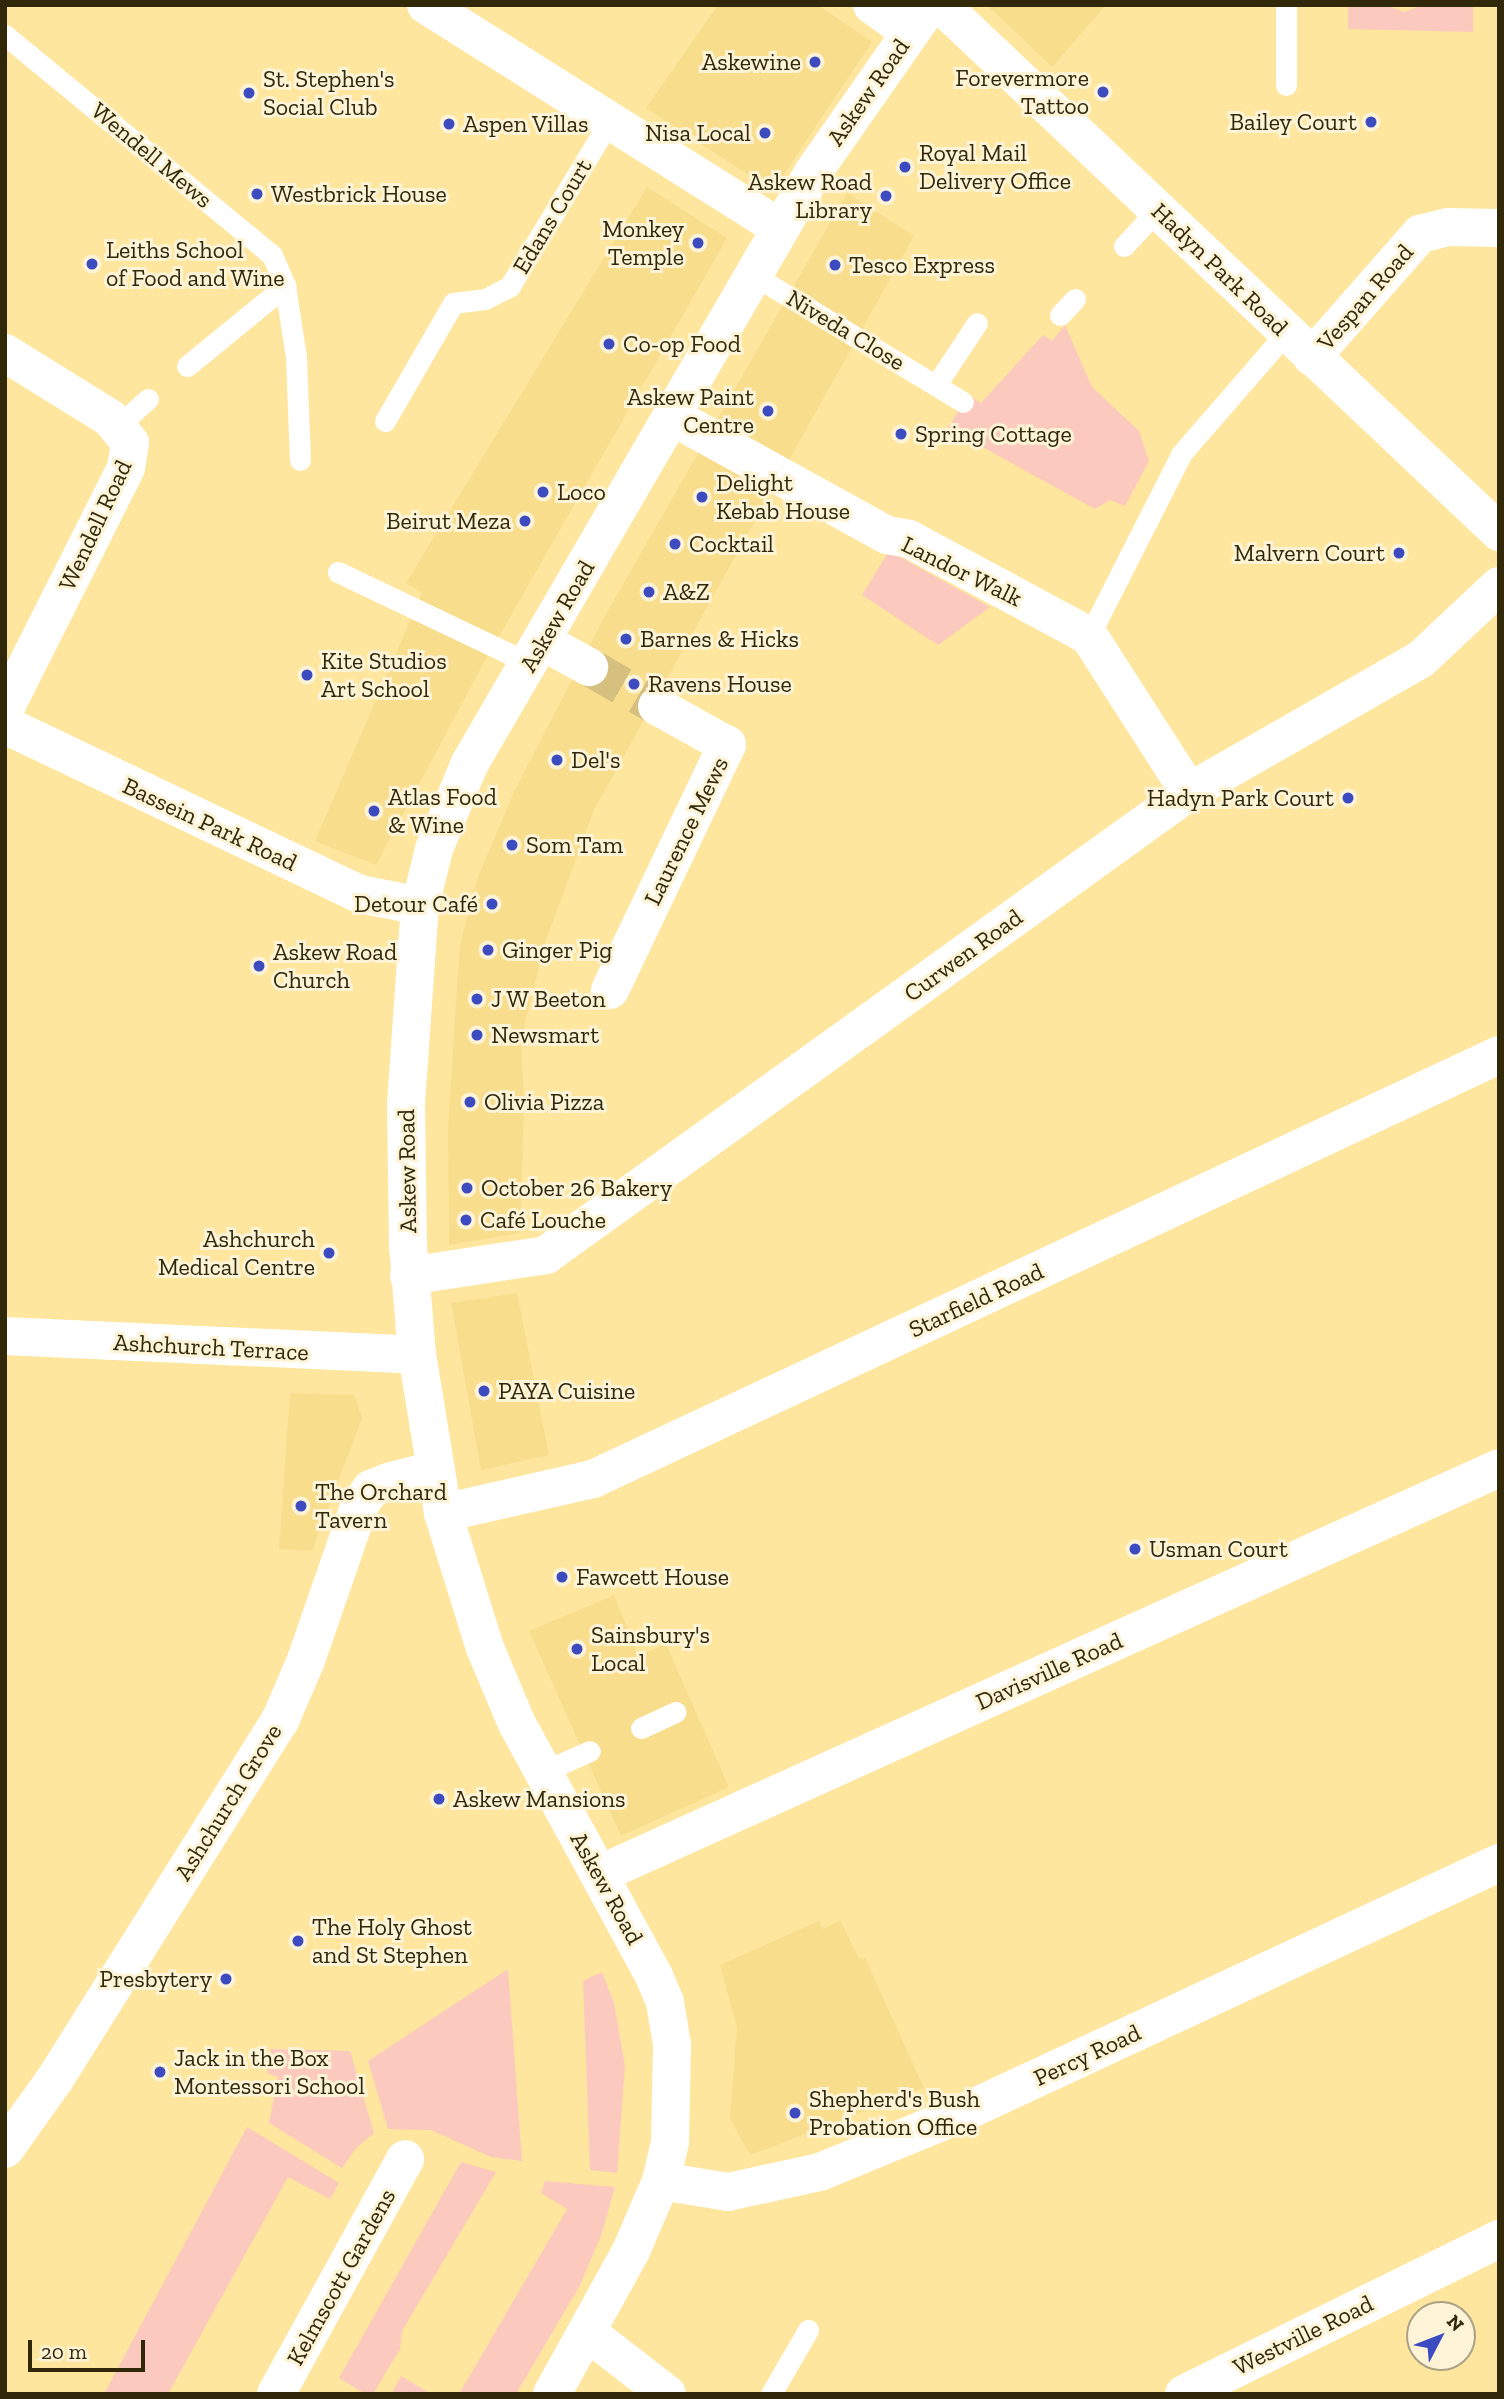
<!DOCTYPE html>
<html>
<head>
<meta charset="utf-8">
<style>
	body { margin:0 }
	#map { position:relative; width:1504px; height:2399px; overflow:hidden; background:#fee69e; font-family:"Zilla Slab",serif }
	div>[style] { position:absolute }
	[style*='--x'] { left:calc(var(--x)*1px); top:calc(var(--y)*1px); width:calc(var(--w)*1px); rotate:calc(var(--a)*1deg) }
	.built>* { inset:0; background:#f8dd8d }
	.green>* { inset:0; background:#fcc9be }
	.minor-tunnel>* { height:38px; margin-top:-19px; transform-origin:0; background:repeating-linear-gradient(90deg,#d5c080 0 38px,transparent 0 57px) }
	.service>* { height:21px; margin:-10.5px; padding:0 10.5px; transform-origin:10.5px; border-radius:10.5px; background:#fff }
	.minor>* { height:38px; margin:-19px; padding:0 19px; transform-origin:19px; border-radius:19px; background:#fff }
	.secondary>* { height:38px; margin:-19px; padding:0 19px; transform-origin:19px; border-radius:19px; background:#fff }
	.dots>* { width:19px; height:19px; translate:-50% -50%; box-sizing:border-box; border:4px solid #fdf4d8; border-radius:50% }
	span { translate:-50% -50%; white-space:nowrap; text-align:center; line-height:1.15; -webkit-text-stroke:6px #fdf4d8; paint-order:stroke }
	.poi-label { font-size:24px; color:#31280a }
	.right { translate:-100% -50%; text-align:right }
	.left { translate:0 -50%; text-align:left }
	.street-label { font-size:24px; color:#31280a }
	.frame { position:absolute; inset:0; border:7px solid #31280a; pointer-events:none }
	.north { position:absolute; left:1406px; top:2301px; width:70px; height:70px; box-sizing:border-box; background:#fdf4d8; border:2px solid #aba286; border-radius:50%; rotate:48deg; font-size:19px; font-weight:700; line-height:28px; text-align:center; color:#31280a }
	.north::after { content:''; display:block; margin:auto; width:24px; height:32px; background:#3c4bbf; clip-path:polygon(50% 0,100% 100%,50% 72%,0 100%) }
	.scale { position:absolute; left:28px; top:2340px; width:117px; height:32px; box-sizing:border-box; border:4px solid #31280a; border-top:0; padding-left:9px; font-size:21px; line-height:24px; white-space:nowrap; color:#31280a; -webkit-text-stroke:5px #fdf4d8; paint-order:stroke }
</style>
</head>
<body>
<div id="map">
	<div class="built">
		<div style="clip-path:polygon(718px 5px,818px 5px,872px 42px,773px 191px,646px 108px)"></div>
		<div style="clip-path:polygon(987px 5px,1106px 5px,1052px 67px)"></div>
		<div style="clip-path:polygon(647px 187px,727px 238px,481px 668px,376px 865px,315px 841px,422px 593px,406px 583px)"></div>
		<div style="clip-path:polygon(847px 193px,914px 236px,594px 810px,545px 943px,521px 1040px,524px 1110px,520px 1233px,449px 1245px,448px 1129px,456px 1000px,460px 944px,477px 879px,514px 792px,603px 619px)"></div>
		<div style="clip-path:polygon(517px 1293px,549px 1455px,481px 1470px,451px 1303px)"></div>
		<div style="clip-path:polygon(290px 1393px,354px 1395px,362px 1418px,312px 1551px,279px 1549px)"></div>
		<div style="clip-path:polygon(614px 1595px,638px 1656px,666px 1644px,729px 1787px,621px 1836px,529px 1631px)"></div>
		<div style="clip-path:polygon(840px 1920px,859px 1959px,865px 1958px,924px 2088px,750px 2155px,730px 2119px,737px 2028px,720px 1965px,819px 1921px,823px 1929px)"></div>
	</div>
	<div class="green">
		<div style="clip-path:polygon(1348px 5px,1386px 5px,1404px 12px,1423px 5px,1473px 5px,1473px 32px,1348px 29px)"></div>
		<div style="clip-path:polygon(1065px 325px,1092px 387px,1139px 431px,1149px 461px,1125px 506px,1110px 500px,1095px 509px,948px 428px,968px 395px,981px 403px,1043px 335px,1052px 341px)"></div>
		<div style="clip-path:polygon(889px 551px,990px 607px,938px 645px,862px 595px)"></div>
		<div style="clip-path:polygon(508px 1969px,522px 2161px,491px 2157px,431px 2130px,388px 2129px,368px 2061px)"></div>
		<div style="clip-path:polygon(602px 1972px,614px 2003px,625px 2066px,617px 2173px,590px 2170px,583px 1981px)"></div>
		<div style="clip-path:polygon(271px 2049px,350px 2051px,374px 2133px,356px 2148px,342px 2168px,269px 2123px,278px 2077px,267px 2073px)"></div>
		<div style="clip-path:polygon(247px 2127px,339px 2183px,330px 2199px,288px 2177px,168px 2394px,104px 2394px)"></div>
		<div style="clip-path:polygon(461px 2162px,496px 2172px,402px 2331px,400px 2349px,373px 2394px,365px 2394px,339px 2378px)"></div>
		<div style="clip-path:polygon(545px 2181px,615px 2187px,601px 2236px,579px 2287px,516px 2394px,459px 2394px,567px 2209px,541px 2193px)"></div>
		<div style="clip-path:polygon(401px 2376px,431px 2394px,391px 2394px)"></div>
	</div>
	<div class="minor-tunnel">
		<div style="--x:589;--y:667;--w:78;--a:29.8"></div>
	</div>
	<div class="service">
		<div style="--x:1286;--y:5;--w:80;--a:90"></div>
		<div style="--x:5;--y:35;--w:346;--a:39.5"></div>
		<div style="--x:272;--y:255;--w:34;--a:67"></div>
		<div style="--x:285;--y:286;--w:72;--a:81.2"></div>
		<div style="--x:296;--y:357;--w:103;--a:87.8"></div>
		<div style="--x:1124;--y:246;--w:50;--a:-47.4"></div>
		<div style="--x:755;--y:276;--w:243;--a:31.2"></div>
		<div style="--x:1060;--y:315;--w:22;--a:-47"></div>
		<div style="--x:187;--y:366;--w:127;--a:-39.2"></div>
		<div style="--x:936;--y:385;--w:74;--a:-56.5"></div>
		<div style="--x:385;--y:421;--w:136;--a:-60"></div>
		<div style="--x:453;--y:303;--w:32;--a:-7"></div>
		<div style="--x:485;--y:299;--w:28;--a:-27"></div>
		<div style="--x:510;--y:286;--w:192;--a:-58.9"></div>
		<div style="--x:119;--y:425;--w:39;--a:-42"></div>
		<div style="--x:338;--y:572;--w:212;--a:25.5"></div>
		<div style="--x:1089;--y:636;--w:205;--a:-63.1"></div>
		<div style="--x:1182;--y:453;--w:159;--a:-49.1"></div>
		<div style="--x:641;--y:1728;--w:38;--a:-25"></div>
		<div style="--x:542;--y:1772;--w:52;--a:-23.6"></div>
		<div style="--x:771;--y:2394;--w:74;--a:-60"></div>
	</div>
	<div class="minor">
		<div style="--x:426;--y:5;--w:418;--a:32.2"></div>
		<div style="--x:872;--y:5;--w:47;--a:35.4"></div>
		<div style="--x:941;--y:5;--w:768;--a:43.36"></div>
		<div style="--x:5;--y:353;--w:123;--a:31.8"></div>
		<div style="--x:110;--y:418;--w:32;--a:51"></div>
		<div style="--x:130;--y:443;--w:25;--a:99"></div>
		<div style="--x:126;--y:468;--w:270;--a:116.7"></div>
		<div style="--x:1312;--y:357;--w:164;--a:-48.7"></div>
		<div style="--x:1420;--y:234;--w:29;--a:-14"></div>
		<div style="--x:1448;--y:227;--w:51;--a:1.1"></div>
		<div style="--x:673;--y:417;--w:244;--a:28.9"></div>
		<div style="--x:887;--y:535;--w:22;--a:10"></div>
		<div style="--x:909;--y:539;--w:204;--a:28.3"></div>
		<div style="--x:1089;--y:636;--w:185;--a:57.3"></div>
		<div style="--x:542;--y:641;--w:54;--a:29"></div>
		<div style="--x:5;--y:725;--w:393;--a:25.5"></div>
		<div style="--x:360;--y:894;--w:61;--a:11.3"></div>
		<div style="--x:610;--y:990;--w:272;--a:-64.5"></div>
		<div style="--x:727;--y:745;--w:80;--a:-150.9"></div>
		<div style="--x:409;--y:1276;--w:139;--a:-8.7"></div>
		<div style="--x:546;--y:1255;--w:792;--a:-35.76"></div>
		<div style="--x:1189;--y:792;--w:267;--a:-29.8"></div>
		<div style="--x:1421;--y:659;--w:107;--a:-43.1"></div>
		<div style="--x:5;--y:1336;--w:412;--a:2.6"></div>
		<div style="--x:443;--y:1513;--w:154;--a:-12.8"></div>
		<div style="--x:593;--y:1479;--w:1000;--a:-25.08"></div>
		<div style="--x:600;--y:1874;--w:986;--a:-24.3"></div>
		<div style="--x:5;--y:2149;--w:86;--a:-54.5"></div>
		<div style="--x:55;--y:2079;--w:423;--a:-57.9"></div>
		<div style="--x:280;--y:1721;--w:66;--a:-66.9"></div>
		<div style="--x:306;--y:1660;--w:165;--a:-70.9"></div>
		<div style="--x:360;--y:1504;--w:19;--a:-54"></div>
		<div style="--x:371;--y:1489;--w:18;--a:-22"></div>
		<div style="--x:388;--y:1482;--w:48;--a:-14.6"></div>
		<div style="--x:661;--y:2181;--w:68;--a:9.3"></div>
		<div style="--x:728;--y:2192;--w:94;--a:-12.3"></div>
		<div style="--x:820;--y:2172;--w:149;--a:-22.4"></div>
		<div style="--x:958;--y:2115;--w:597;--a:-24.98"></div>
		<div style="--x:587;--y:2332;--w:101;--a:37.8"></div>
		<div style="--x:276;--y:2394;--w:268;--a:-61.2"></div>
		<div style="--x:1184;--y:2394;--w:351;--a:-26.2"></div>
	</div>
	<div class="secondary">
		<div style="--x:552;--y:2394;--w:163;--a:-61.1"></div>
		<div style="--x:631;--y:2251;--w:76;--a:-66.8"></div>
		<div style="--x:661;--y:2181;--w:40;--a:-77"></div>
		<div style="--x:670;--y:2142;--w:98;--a:-88.8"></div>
		<div style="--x:672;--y:2044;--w:43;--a:-99.5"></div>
		<div style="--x:665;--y:2002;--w:28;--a:-113"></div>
		<div style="--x:654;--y:1976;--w:287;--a:-118.5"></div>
		<div style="--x:517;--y:1724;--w:82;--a:-112.8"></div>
		<div style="--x:485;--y:1648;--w:141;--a:-107.3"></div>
		<div style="--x:443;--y:1513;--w:160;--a:-99.3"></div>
		<div style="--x:417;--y:1355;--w:109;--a:-94.7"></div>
		<div style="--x:408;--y:1246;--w:142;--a:-90.8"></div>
		<div style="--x:406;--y:1104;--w:198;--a:-86"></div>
		<div style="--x:420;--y:906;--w:59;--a:-76.2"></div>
		<div style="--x:434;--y:849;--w:93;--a:-67.3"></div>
		<div style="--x:470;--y:763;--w:685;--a:-59.84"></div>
		<div style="--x:814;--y:171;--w:203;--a:-55.1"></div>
	</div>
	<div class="dots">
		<div style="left:815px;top:62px;background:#3c4bbf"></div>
		<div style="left:1103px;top:92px;background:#3c4bbf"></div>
		<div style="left:249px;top:93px;background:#3c4bbf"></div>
		<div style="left:1371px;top:122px;background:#3c4bbf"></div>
		<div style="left:449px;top:124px;background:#3c4bbf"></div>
		<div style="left:765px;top:133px;background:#3c4bbf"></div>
		<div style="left:905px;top:167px;background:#3c4bbf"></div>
		<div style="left:257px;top:194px;background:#3c4bbf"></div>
		<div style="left:886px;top:196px;background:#3c4bbf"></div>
		<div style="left:698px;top:243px;background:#3c4bbf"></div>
		<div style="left:92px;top:264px;background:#3c4bbf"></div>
		<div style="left:835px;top:265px;background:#3c4bbf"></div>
		<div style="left:609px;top:344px;background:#3c4bbf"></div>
		<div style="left:768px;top:411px;background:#3c4bbf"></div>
		<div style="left:901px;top:434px;background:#3c4bbf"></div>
		<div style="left:543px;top:492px;background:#3c4bbf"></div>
		<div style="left:702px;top:497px;background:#3c4bbf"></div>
		<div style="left:525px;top:521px;background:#3c4bbf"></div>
		<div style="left:675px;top:544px;background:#3c4bbf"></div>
		<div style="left:1399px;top:553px;background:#3c4bbf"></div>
		<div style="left:649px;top:592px;background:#3c4bbf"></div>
		<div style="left:626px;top:639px;background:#3c4bbf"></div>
		<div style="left:307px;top:675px;background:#3c4bbf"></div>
		<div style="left:634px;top:684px;background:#3c4bbf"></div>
		<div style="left:557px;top:760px;background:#3c4bbf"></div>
		<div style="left:1348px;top:798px;background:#3c4bbf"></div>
		<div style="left:374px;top:811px;background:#3c4bbf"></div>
		<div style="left:512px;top:845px;background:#3c4bbf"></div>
		<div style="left:492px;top:904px;background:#3c4bbf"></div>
		<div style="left:488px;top:950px;background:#3c4bbf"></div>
		<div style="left:259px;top:966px;background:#3c4bbf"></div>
		<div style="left:477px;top:999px;background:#3c4bbf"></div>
		<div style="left:477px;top:1035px;background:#3c4bbf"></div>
		<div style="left:470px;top:1102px;background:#3c4bbf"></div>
		<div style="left:467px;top:1188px;background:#3c4bbf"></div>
		<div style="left:466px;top:1220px;background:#3c4bbf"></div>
		<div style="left:329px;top:1253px;background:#3c4bbf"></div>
		<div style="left:484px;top:1391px;background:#3c4bbf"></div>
		<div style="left:301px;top:1506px;background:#3c4bbf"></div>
		<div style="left:1135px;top:1549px;background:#3c4bbf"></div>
		<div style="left:562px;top:1577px;background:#3c4bbf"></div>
		<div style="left:577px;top:1649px;background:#3c4bbf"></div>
		<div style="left:439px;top:1799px;background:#3c4bbf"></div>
		<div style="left:298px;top:1941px;background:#3c4bbf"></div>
		<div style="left:226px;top:1979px;background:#3c4bbf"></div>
		<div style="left:160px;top:2072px;background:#3c4bbf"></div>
		<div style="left:795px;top:2113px;background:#3c4bbf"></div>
	</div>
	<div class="poi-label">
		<span class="right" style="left:801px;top:62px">Askewine</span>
		<span class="right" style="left:1089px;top:92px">Forevermore<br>Tattoo</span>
		<span class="left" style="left:263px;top:93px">St. Stephen's<br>Social Club</span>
		<span class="right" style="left:1357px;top:122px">Bailey Court</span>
		<span class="left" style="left:463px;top:124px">Aspen Villas</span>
		<span class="right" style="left:751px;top:133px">Nisa Local</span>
		<span class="left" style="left:919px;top:167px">Royal Mail<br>Delivery Office</span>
		<span class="right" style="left:872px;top:196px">Askew Road<br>Library</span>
		<span class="left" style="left:271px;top:194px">Westbrick House</span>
		<span class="right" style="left:684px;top:243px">Monkey<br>Temple</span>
		<span class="left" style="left:106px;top:264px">Leiths School<br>of Food and Wine</span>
		<span class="left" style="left:849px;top:265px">Tesco Express</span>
		<span class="left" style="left:623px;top:344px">Co-op Food</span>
		<span class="right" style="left:754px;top:411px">Askew Paint<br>Centre</span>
		<span class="left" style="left:915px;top:434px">Spring Cottage</span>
		<span class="left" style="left:716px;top:497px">Delight<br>Kebab House</span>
		<span class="left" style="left:557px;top:492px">Loco</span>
		<span class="right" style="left:511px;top:521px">Beirut Meza</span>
		<span class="left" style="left:689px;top:544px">Cocktail</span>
		<span class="right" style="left:1385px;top:553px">Malvern Court</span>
		<span class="left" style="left:663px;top:592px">A&amp;Z</span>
		<span class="left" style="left:640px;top:639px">Barnes &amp; Hicks</span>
		<span class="left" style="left:321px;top:675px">Kite Studios<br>Art School</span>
		<span class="left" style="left:648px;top:684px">Ravens House</span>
		<span class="left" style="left:571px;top:760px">Del's</span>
		<span class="left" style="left:388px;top:811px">Atlas Food<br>&amp; Wine</span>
		<span class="right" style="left:1334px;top:798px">Hadyn Park Court</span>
		<span class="left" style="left:526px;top:845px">Som Tam</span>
		<span class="right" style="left:478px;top:904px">Detour Café</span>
		<span class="left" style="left:502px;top:950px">Ginger Pig</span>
		<span class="left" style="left:273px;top:966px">Askew Road<br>Church</span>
		<span class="left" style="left:491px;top:999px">J W Beeton</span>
		<span class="left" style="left:491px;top:1035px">Newsmart</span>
		<span class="left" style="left:484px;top:1102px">Olivia Pizza</span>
		<span class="left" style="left:481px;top:1188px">October 26 Bakery</span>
		<span class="left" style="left:480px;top:1220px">Café Louche</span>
		<span class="right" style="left:315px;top:1253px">Ashchurch<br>Medical Centre</span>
		<span class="left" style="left:498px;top:1391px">PAYA Cuisine</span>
		<span class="left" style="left:315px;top:1506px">The Orchard<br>Tavern</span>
		<span class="left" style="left:1149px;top:1549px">Usman Court</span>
		<span class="left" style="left:576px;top:1577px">Fawcett House</span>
		<span class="left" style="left:591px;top:1649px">Sainsbury's<br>Local</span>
		<span class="left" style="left:453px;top:1799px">Askew Mansions</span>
		<span class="left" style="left:312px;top:1941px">The Holy Ghost<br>and St Stephen</span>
		<span class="right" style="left:212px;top:1979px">Presbytery</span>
		<span class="left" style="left:174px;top:2072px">Jack in the Box<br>Montessori School</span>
		<span class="left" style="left:809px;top:2113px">Shepherd's Bush<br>Probation Office</span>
	</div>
	<div class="street-label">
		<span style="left:868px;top:92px;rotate:-55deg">Askew Road</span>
		<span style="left:152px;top:155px;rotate:40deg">Wendell Mews</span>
		<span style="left:552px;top:216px;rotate:-59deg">Edans Court</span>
		<span style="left:1220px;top:269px;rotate:44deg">Hadyn Park Road</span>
		<span style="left:1365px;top:297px;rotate:-49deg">Vespan Road</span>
		<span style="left:846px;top:330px;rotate:31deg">Niveda Close</span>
		<span style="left:95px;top:525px;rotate:-65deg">Wendell Road</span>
		<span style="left:962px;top:571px;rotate:26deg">Landor Walk</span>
		<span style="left:557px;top:616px;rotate:-60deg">Askew Road</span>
		<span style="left:210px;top:824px;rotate:25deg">Bassein Park Road</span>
		<span style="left:686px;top:831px;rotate:-64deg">Laurence Mews</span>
		<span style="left:963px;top:955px;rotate:-36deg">Curwen Road</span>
		<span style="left:407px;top:1171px;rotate:-91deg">Askew Road</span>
		<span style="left:976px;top:1300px;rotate:-25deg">Starfield Road</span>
		<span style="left:211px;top:1347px;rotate:3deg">Ashchurch Terrace</span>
		<span style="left:1049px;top:1671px;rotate:-24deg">Davisville Road</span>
		<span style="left:228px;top:1802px;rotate:-58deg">Ashchurch Grove</span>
		<span style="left:607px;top:1888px;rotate:61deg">Askew Road</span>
		<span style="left:1087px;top:2055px;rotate:-25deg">Percy Road</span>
		<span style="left:341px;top:2277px;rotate:-61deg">Kelmscott Gardens</span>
		<span style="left:1303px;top:2335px;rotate:-26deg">Westville Road</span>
	</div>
	<div class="frame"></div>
	<div class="north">N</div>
	<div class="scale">20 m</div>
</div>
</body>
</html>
